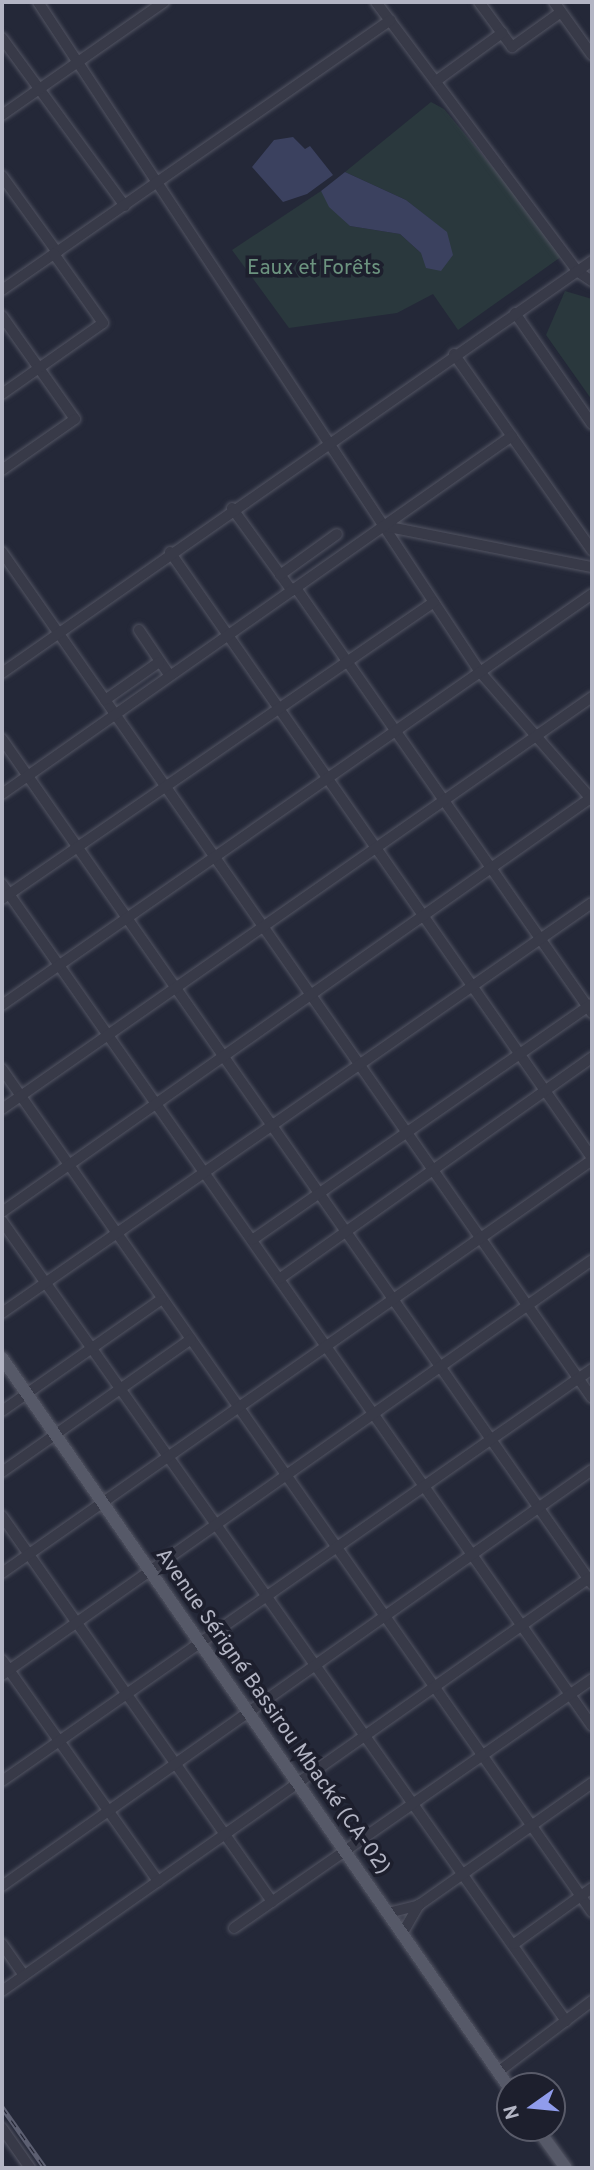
<!DOCTYPE html>
<html>
<head>
<meta charset="utf-8">
<style>
	body { margin:0 }
	#map { position:relative; width:594px; height:2170px; overflow:hidden; background:#242838; font-family:Overpass,sans-serif }
	div>[style] { position:absolute }
	[style*='--x'] { left:calc(var(--x)*1px); top:calc(var(--y)*1px); width:calc(var(--w)*1px); rotate:calc(var(--a)*1deg) }
	.green>* { inset:0; background:#2a383d }
	.water>* { inset:0; background:#3b415f }
	.roads { filter:drop-shadow(0 0 2px #535563) drop-shadow(0 0 2px #535563) }
	.minor>* { height:10px; margin:-5px; padding:0 5px; transform-origin:5px; border-radius:5px; background:#383a48 }
	.major>* { height:12px; margin:-6px; padding:0 6px; transform-origin:6px; border-radius:6px; background:#565968 }
	.rail>* { height:5px; margin-top:-2.5px; transform-origin:0; background:repeating-linear-gradient(90deg,#1d1f2d 0 8px,#5c5f71 0 16px); box-sizing:border-box; border-block:2px solid #5c5f71 }
	span { translate:-50% -50%; white-space:nowrap; text-align:center; line-height:1.15; -webkit-text-stroke:7px #1d1f2d; paint-order:stroke }
	.park-label { font-size:21px; color:#6c937f }
	.street-label { font-size:21px; color:#b3b5c4 }
	.frame { position:absolute; inset:0; border:4px solid #b3b5c4; pointer-events:none }
	.north { position:absolute; left:496px; top:2072px; width:70px; height:70px; box-sizing:border-box; background:#1d1f2d; border:2px solid #595b69; border-radius:50%; rotate:255deg; font-size:19px; font-weight:700; line-height:28px; text-align:center; color:#b3b5c4 }
	.north::after { content:''; display:block; margin:auto; width:24px; height:32px; background:#909cec; clip-path:polygon(50% 0,100% 100%,50% 72%,0 100%) }
</style>
</head>
<body>
<div id="map">
	<div class="green">
		<div style="clip-path:polygon(431px 102px,444px 109px,565px 254px,458px 330px,433px 294px,397px 313px,289px 328px,232px 250px,321px 191px,350px 226px,400px 234px,421px 253px,446px 232px,406px 200px,345px 172px)"></div>
		<div style="clip-path:polygon(565px 291px,592px 299px,592px 400px,546px 335px)"></div>
	</div>
	<div class="water">
		<div style="clip-path:polygon(293px 137px,305px 149px,310px 146px,333px 175px,307px 194px,283px 202px,252px 167px,274px 140px)"></div>
		<div style="clip-path:polygon(345px 172px,406px 200px,447px 232px,453px 255px,441px 271px,426px 268px,421px 253px,400px 234px,350px 226px,329px 207px,321px 191px)"></div>
	</div>
	<div class="roads">
		<div class="minor">
			<div style="--x:38;--y:2;--w:803;--a:56.59"></div>
			<div style="--x:480;--y:672;--w:170;--a:48.8"></div>
			<div style="--x:376;--y:2;--w:336;--a:53.2"></div>
			<div style="--x:577;--y:271;--w:18;--a:34"></div>
			<div style="--x:479;--y:2;--w:56;--a:53.7"></div>
			<div style="--x:512;--y:47;--w:60;--a:-35.5"></div>
			<div style="--x:554;--y:2;--w:65;--a:54.4"></div>
			<div style="--x:2;--y:38;--w:208;--a:53.8"></div>
			<div style="--x:436;--y:81;--w:82;--a:-36"></div>
			<div style="--x:2;--y:115;--w:198;--a:-34.9"></div>
			<div style="--x:2;--y:176;--w:94;--a:54.1"></div>
			<div style="--x:2;--y:290;--w:473;--a:-34.8"></div>
			<div style="--x:515;--y:313;--w:135;--a:55.3"></div>
			<div style="--x:2;--y:316;--w:126;--a:54.7"></div>
			<div style="--x:75;--y:419;--w:89;--a:145.1"></div>
			<div style="--x:454;--y:354;--w:240;--a:54.9"></div>
			<div style="--x:2;--y:394;--w:123;--a:-35.1"></div>
			<div style="--x:103;--y:323;--w:85;--a:-125.4"></div>
			<div style="--x:232;--y:508;--w:102;--a:54.1"></div>
			<div style="--x:384;--y:526;--w:212;--a:11.2"></div>
			<div style="--x:2;--y:552;--w:1031;--a:55.11"></div>
			<div style="--x:170;--y:552;--w:738;--a:55.15"></div>
			<div style="--x:280;--y:575;--w:70;--a:-35.7"></div>
			<div style="--x:296;--y:588;--w:518;--a:55.14"></div>
			<div style="--x:139;--y:630;--w:55;--a:56"></div>
			<div style="--x:2;--y:673;--w:720;--a:-34.93"></div>
			<div style="--x:105;--y:700;--w:66;--a:-35.1"></div>
			<div style="--x:2;--y:739;--w:1031;--a:55.08"></div>
			<div style="--x:2;--y:794;--w:623;--a:-35.07"></div>
			<div style="--x:2;--y:884;--w:1028;--a:54.98"></div>
			<div style="--x:2;--y:899;--w:524;--a:-34.51"></div>
			<div style="--x:2;--y:1005;--w:719;--a:-34.86"></div>
			<div style="--x:2;--y:1069;--w:1029;--a:55.01"></div>
			<div style="--x:2;--y:1109;--w:720;--a:-34.93"></div>
			<div style="--x:2;--y:1212;--w:721;--a:-35.12"></div>
			<div style="--x:2;--y:1221;--w:979;--a:54.82"></div>
			<div style="--x:252;--y:1240;--w:413;--a:-34.8"></div>
			<div style="--x:279;--y:1279;--w:384;--a:-35.3"></div>
			<div style="--x:2;--y:1313;--w:718;--a:-34.8"></div>
			<div style="--x:2;--y:1411;--w:195;--a:-35"></div>
			<div style="--x:2;--y:1472;--w:231;--a:-35.1"></div>
			<div style="--x:2;--y:1516;--w:471;--a:55"></div>
			<div style="--x:2;--y:1573;--w:720;--a:-34.99"></div>
			<div style="--x:2;--y:1660;--w:271;--a:54.8"></div>
			<div style="--x:2;--y:1675;--w:721;--a:-35.12"></div>
			<div style="--x:2;--y:1781;--w:720;--a:-34.93"></div>
			<div style="--x:2;--y:1886;--w:722;--a:-35.19"></div>
			<div style="--x:388;--y:1913;--w:32;--a:-14"></div>
			<div style="--x:419;--y:1905;--w:212;--a:-35.2"></div>
			<div style="--x:234;--y:1928;--w:436;--a:-34.8"></div>
			<div style="--x:402;--y:1934;--w:34;--a:-60"></div>
			<div style="--x:2;--y:1944;--w:38;--a:55"></div>
			<div style="--x:514;--y:1944;--w:96;--a:-35.7"></div>
			<div style="--x:2;--y:1991;--w:721;--a:-35.12"></div>
			<div style="--x:498;--y:2072;--w:118;--a:-37.1"></div>
			<div style="--x:2;--y:2128;--w:49;--a:55"></div>
		</div>
		<div class="major">
			<div style="--x:2;--y:1358;--w:890;--a:55.2"></div>
			<div style="--x:537;--y:2128;--w:49;--a:54.1"></div>
		</div>
	</div>
	<div class="rail">
		<div style="--x:2;--y:2107;--w:75;--a:54.8"></div>
	</div>
	<div class="park-label">
		<span style="left:314px;top:269px">Eaux et Forêts</span>
	</div>
	<div class="street-label">
		<span style="left:272px;top:1712px;rotate:55deg">Avenue Sérigné Bassirou Mbacké (CA-02)</span>
	</div>
	<div class="frame"></div>
	<div class="north">N</div>
</div>
</body>
</html>
